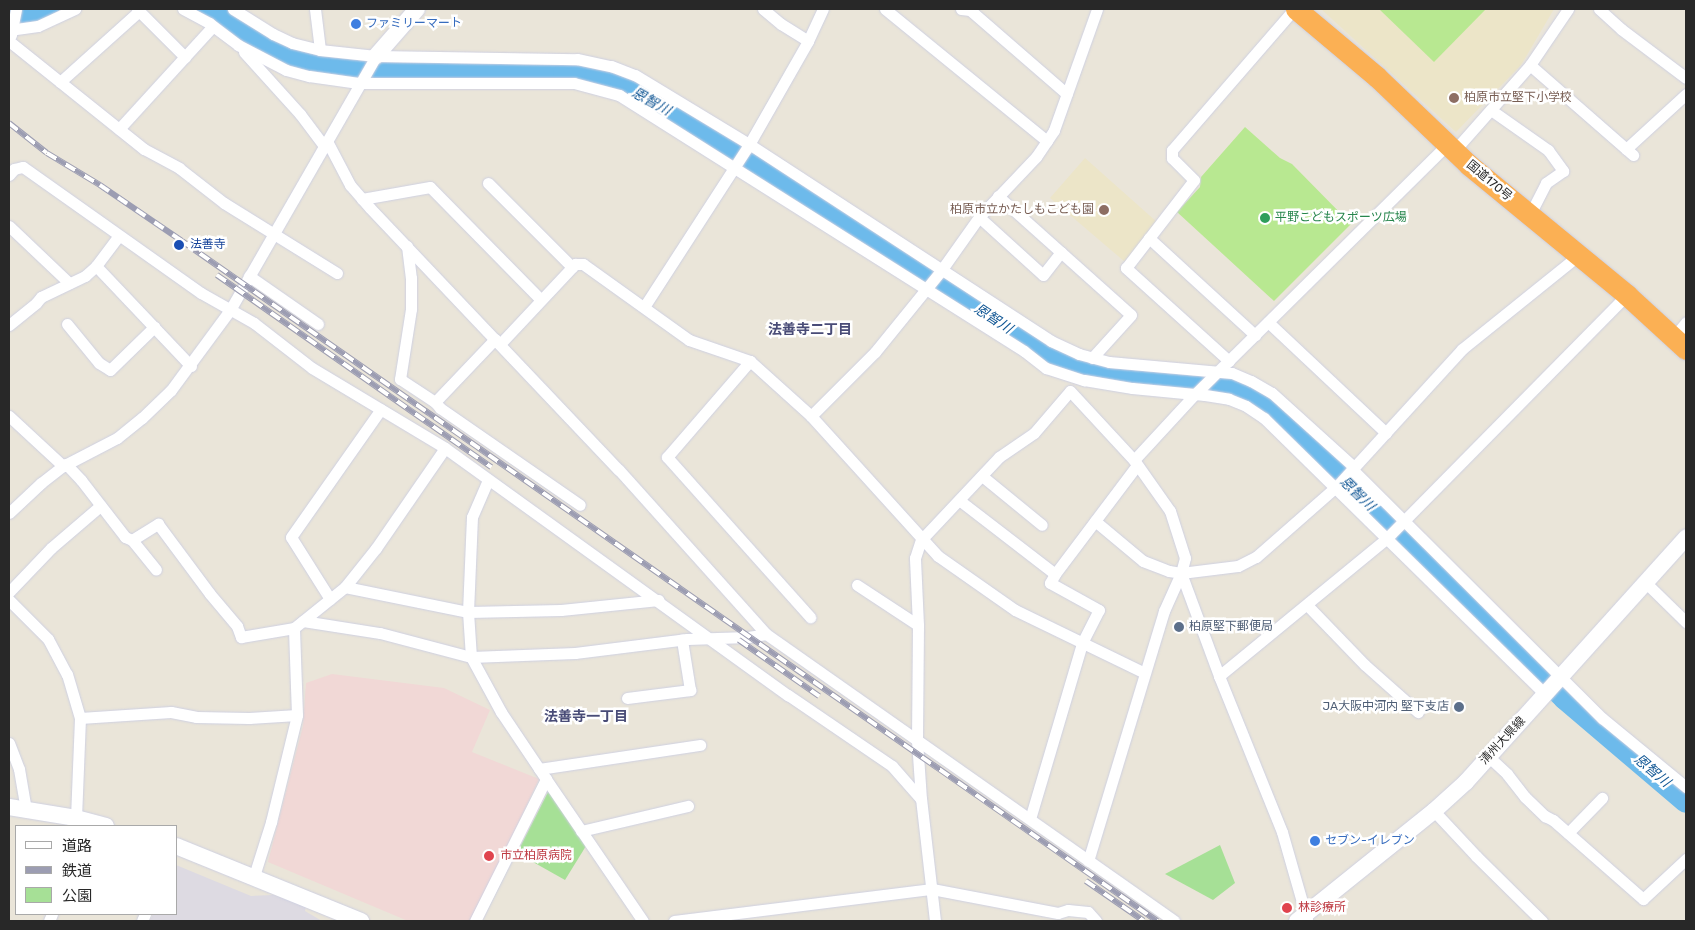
<!DOCTYPE html>
<html>
<head>
<meta charset="utf-8">
<style>
	body { margin:0 }
	#map { position:relative; width:1695px; height:930px; overflow:hidden; background:#eae5d9; font-family:Rubik,"Noto Sans JP",sans-serif }
	div>[style] { position:absolute }
	[style*='--x'] { left:calc(var(--x)*1px); top:calc(var(--y)*1px); width:calc(var(--w)*1px); rotate:calc(var(--a)*1deg) }
	.industrial>* { inset:0; background:#dddae2 }
	.education>* { inset:0; background:#ece5c8 }
	.medical>* { inset:0; background:#f1d8d6 }
	.green>* { inset:0; background:#a6e096 }
	.pitch>* { inset:0; background:#b8e891 }
	.river>* { height:25px; margin:-12.5px; padding:0 12.5px; transform-origin:12.5px; border-radius:12.5px; background:#6dbaeb }
	.roads { filter:drop-shadow(0 0 1px #ced0e1) drop-shadow(0 0 1px #ced0e1) }
	.street>* { height:11px; margin:-5.5px; padding:0 5.5px; transform-origin:5.5px; border-radius:5.5px; background:#fff }
	.secondary>* { height:16px; margin:-8px; padding:0 8px; transform-origin:8px; border-radius:8px; background:#fff }
	.highway>* { height:21px; margin:-10.5px; padding:0 10.5px; transform-origin:10.5px; border-radius:10.5px; background:#fbb054 }
	.rail>* { height:5.5px; margin-top:-2.75px; transform-origin:0; background:repeating-linear-gradient(90deg,#fff 0 11px,#9c9db2 0 22px); box-sizing:border-box; border-block:1px solid #9c9db2 }
	.dots>* { width:14px; height:14px; translate:-50% -50%; box-sizing:border-box; border:2px solid #fff; border-radius:50% }
	span { translate:-50% -50%; white-space:nowrap; text-align:center; line-height:1.15; -webkit-text-stroke:5px #fff; paint-order:stroke }
	.shop-label { font-size:12px; color:#366cbe }
	.left { translate:0 -50%; text-align:left }
	.education-label { font-size:12px; color:#785e54 }
	.right { translate:-100% -50%; text-align:right }
	.street-label { font-size:12px; color:#282828 }
	.leisure-label { font-size:12px; color:#27864d }
	.transit-label { font-size:12px; color:#164399 }
	.service-label { font-size:12px; color:#4e5e75 }
	.health-label { font-size:12px; color:#be3a42 }
	.water-label { font-size:14px; color:#105694; font-style:italic }
	.neighbourhood-label { font-size:14px; color:#494c77; font-weight:700 }
	.frame { position:absolute; inset:0; border:10px solid #282828; pointer-events:none }
	.legend { position:absolute; left:15px; top:825px; width:162px; height:90px; box-sizing:border-box; background:#fff; border:1px solid #a9a9a9; margin:0; padding:6px 9px; list-style:none; font-size:15px; color:#282828 }
	.legend li { display:flex; align-items:center; gap:10px; height:25px }
	.legend b { width:25px; border:1px solid #a9a9a9 }
</style>
</head>
<body>
<div id="map">
	<div class="industrial">
		<div style="clip-path:polygon(176px 865px,251px 896px,273px 895px,306px 906px,305px 911px,322px 921px,150px 921px,153px 914px,176px 914px)"></div>
	</div>
	<div class="education">
		<div style="clip-path:polygon(1321px 9px,1554px 9px,1521px 65px,1456px 132px)"></div>
		<div style="clip-path:polygon(1085px 158px,1158px 223px,1125px 262px,1050px 198px)"></div>
	</div>
	<div class="medical">
		<div style="clip-path:polygon(332px 674px,444px 688px,490px 710px,472px 752px,539px 779px,472px 921px,408px 921px,268px 862px,303px 726px,306px 683px)"></div>
	</div>
	<div class="green">
		<div style="clip-path:polygon(549px 790px,586px 846px,565px 880px,517px 853px)"></div>
		<div style="clip-path:polygon(1220px 845px,1235px 883px,1213px 900px,1165px 874px)"></div>
	</div>
	<div class="pitch">
		<div style="clip-path:polygon(1379px 9px,1486px 9px,1434px 62px)"></div>
		<div style="clip-path:polygon(1245px 127px,1280px 158px,1292px 164px,1351px 224px,1274px 301px,1177px 212px,1200px 187px,1201px 177px)"></div>
	</div>
	<div class="river">
		<div style="--x:206;--y:9;--w:83;--a:32.2"></div>
		<div style="--x:276;--y:53;--w:43;--a:16.3"></div>
		<div style="--x:317;--y:65;--w:248;--a:2.1"></div>
		<div style="--x:565;--y:74;--w:31;--a:7"></div>
		<div style="--x:596;--y:78;--w:27;--a:17"></div>
		<div style="--x:622;--y:86;--w:30;--a:26"></div>
		<div style="--x:649;--y:99;--w:476;--a:32.6"></div>
		<div style="--x:1050;--y:355;--w:53;--a:19.8"></div>
		<div style="--x:1100;--y:373;--w:127;--a:5"></div>
		<div style="--x:1227;--y:384;--w:36;--a:24"></div>
		<div style="--x:1260;--y:399;--w:103;--a:43.4"></div>
		<div style="--x:1335;--y:470;--w:323;--a:44.6"></div>
		<div style="--x:1565;--y:697;--w:159;--a:40.4"></div>
		<div style="--x:9;--y:16;--w:38;--a:-11"></div>
	</div>
	<div class="roads">
		<div class="street">
			<div style="--x:137;--y:9;--w:68;--a:45"></div>
			<div style="--x:183;--y:9;--w:30;--a:28"></div>
			<div style="--x:209;--y:23;--w:36;--a:37"></div>
			<div style="--x:238;--y:45;--w:54;--a:27.5"></div>
			<div style="--x:286;--y:70;--w:24;--a:15"></div>
			<div style="--x:309;--y:76;--w:50;--a:8"></div>
			<div style="--x:359;--y:83;--w:215;--a:0"></div>
			<div style="--x:574;--y:83;--w:47;--a:14.9"></div>
			<div style="--x:619;--y:95;--w:479;--a:32.3"></div>
			<div style="--x:1024;--y:351;--w:28;--a:38"></div>
			<div style="--x:1046;--y:368;--w:40;--a:18"></div>
			<div style="--x:1084;--y:380;--w:49;--a:9.5"></div>
			<div style="--x:1132;--y:388;--w:73;--a:5.5"></div>
			<div style="--x:1205;--y:395;--w:24;--a:9"></div>
			<div style="--x:1229;--y:399;--w:18;--a:22"></div>
			<div style="--x:1246;--y:406;--w:22;--a:34"></div>
			<div style="--x:1264;--y:418;--w:395;--a:44.5"></div>
			<div style="--x:233;--y:9;--w:47;--a:32"></div>
			<div style="--x:273;--y:34;--w:21;--a:25"></div>
			<div style="--x:292;--y:43;--w:29;--a:14"></div>
			<div style="--x:320;--y:50;--w:56;--a:6.1"></div>
			<div style="--x:376;--y:56;--w:201;--a:0.9"></div>
			<div style="--x:577;--y:59;--w:35;--a:12"></div>
			<div style="--x:611;--y:66;--w:26;--a:21"></div>
			<div style="--x:635;--y:75;--w:133;--a:31.2"></div>
			<div style="--x:749;--y:144;--w:361;--a:33.1"></div>
			<div style="--x:1051;--y:341;--w:31;--a:25"></div>
			<div style="--x:1079;--y:354;--w:31;--a:15"></div>
			<div style="--x:1109;--y:362;--w:123;--a:5.1"></div>
			<div style="--x:1232;--y:373;--w:21;--a:23"></div>
			<div style="--x:1251;--y:381;--w:24;--a:30"></div>
			<div style="--x:1272;--y:393;--w:110;--a:42.1"></div>
			<div style="--x:315;--y:9;--w:41;--a:83"></div>
			<div style="--x:763;--y:9;--w:23;--a:40"></div>
			<div style="--x:781;--y:24;--w:32;--a:32"></div>
			<div style="--x:885;--y:9;--w:209;--a:39.2"></div>
			<div style="--x:961;--y:9;--w:9;--a:6"></div>
			<div style="--x:970;--y:10;--w:128;--a:40.9"></div>
			<div style="--x:1599;--y:9;--w:30;--a:42"></div>
			<div style="--x:1621;--y:29;--w:81;--a:37"></div>
			<div style="--x:9;--y:30;--w:29;--a:-8"></div>
			<div style="--x:38;--y:26;--w:41;--a:-24.7"></div>
			<div style="--x:11;--y:35;--w:26;--a:-79"></div>
			<div style="--x:9;--y:41;--w:173;--a:38.7"></div>
			<div style="--x:144;--y:149;--w:40;--a:28"></div>
			<div style="--x:179;--y:168;--w:57;--a:37.9"></div>
			<div style="--x:224;--y:203;--w:133;--a:31.8"></div>
			<div style="--x:244;--y:52;--w:84;--a:47.9"></div>
			<div style="--x:300;--y:114;--w:40;--a:53"></div>
			<div style="--x:1530;--y:65;--w:137;--a:41.1"></div>
			<div style="--x:60;--y:82;--w:105;--a:-41.9"></div>
			<div style="--x:1491;--y:110;--w:70;--a:35.1"></div>
			<div style="--x:1548;--y:150;--w:26;--a:54"></div>
			<div style="--x:1563;--y:171;--w:21;--a:145"></div>
			<div style="--x:1546;--y:183;--w:36;--a:117"></div>
			<div style="--x:119;--y:129;--w:139;--a:-47.6"></div>
			<div style="--x:327;--y:141;--w:50;--a:62.4"></div>
			<div style="--x:350;--y:185;--w:30;--a:49"></div>
			<div style="--x:370;--y:208;--w:361;--a:46.5"></div>
			<div style="--x:619;--y:470;--w:220;--a:48.1"></div>
			<div style="--x:766;--y:634;--w:499;--a:35.1"></div>
			<div style="--x:1626;--y:149;--w:81;--a:-42.5"></div>
			<div style="--x:1454;--y:151;--w:115;--a:-48.5"></div>
			<div style="--x:1530;--y:65;--w:68;--a:-55.8"></div>
			<div style="--x:9;--y:175;--w:8;--a:-50"></div>
			<div style="--x:14;--y:169;--w:9;--a:-13"></div>
			<div style="--x:23;--y:167;--w:218;--a:35.3"></div>
			<div style="--x:201;--y:293;--w:61;--a:29.5"></div>
			<div style="--x:254;--y:323;--w:73;--a:37.8"></div>
			<div style="--x:312;--y:368;--w:155;--a:31"></div>
			<div style="--x:445;--y:448;--w:423;--a:35.8"></div>
			<div style="--x:788;--y:695;--w:126;--a:34.3"></div>
			<div style="--x:892;--y:766;--w:44;--a:48.7"></div>
			<div style="--x:488;--y:183;--w:119;--a:45"></div>
			<div style="--x:998;--y:196;--w:178;--a:41.8"></div>
			<div style="--x:1131;--y:315;--w:58;--a:132.2"></div>
			<div style="--x:362;--y:199;--w:69;--a:-10"></div>
			<div style="--x:430;--y:187;--w:158;--a:45.5"></div>
			<div style="--x:979;--y:217;--w:86;--a:42.2"></div>
			<div style="--x:1043;--y:275;--w:29;--a:-52"></div>
			<div style="--x:9;--y:226;--w:83;--a:43.5"></div>
			<div style="--x:1149;--y:238;--w:144;--a:42.5"></div>
			<div style="--x:407;--y:246;--w:32;--a:83"></div>
			<div style="--x:411;--y:278;--w:31;--a:90"></div>
			<div style="--x:411;--y:309;--w:71;--a:98.9"></div>
			<div style="--x:400;--y:379;--w:42;--a:33.3"></div>
			<div style="--x:435;--y:402;--w:87;--a:-46.4"></div>
			<div style="--x:96;--y:266;--w:138;--a:46.5"></div>
			<div style="--x:249;--y:276;--w:84;--a:34.8"></div>
			<div style="--x:644;--y:307;--w:189;--a:-57.1"></div>
			<div style="--x:747;--y:148;--w:123;--a:-60.3"></div>
			<div style="--x:808;--y:41;--w:35;--a:-65"></div>
			<div style="--x:1268;--y:322;--w:162;--a:43.2"></div>
			<div style="--x:67;--y:324;--w:50;--a:50.6"></div>
			<div style="--x:99;--y:363;--w:13;--a:32"></div>
			<div style="--x:110;--y:370;--w:62;--a:-44.3"></div>
			<div style="--x:9;--y:325;--w:35;--a:-39"></div>
			<div style="--x:36;--y:303;--w:8;--a:-50"></div>
			<div style="--x:41;--y:297;--w:49;--a:-25.5"></div>
			<div style="--x:85;--y:276;--w:15;--a:-42"></div>
			<div style="--x:96;--y:266;--w:38;--a:-53"></div>
			<div style="--x:1674;--y:337;--w:19;--a:-51"></div>
			<div style="--x:500;--y:344;--w:110;--a:-46.8"></div>
			<div style="--x:575;--y:264;--w:8;--a:0"></div>
			<div style="--x:583;--y:264;--w:130;--a:35.6"></div>
			<div style="--x:689;--y:340;--w:65;--a:19"></div>
			<div style="--x:750;--y:361;--w:82;--a:42"></div>
			<div style="--x:811;--y:416;--w:189;--a:47.8"></div>
			<div style="--x:938;--y:556;--w:94;--a:35"></div>
			<div style="--x:1015;--y:610;--w:144;--a:25.9"></div>
			<div style="--x:750;--y:361;--w:127;--a:130.8"></div>
			<div style="--x:667;--y:457;--w:215;--a:48.2"></div>
			<div style="--x:1229;--y:361;--w:139;--a:-137.9"></div>
			<div style="--x:1126;--y:268;--w:111;--a:-52.3"></div>
			<div style="--x:1194;--y:180;--w:31;--a:-135"></div>
			<div style="--x:1172;--y:158;--w:8;--a:-90"></div>
			<div style="--x:1172;--y:150;--w:186;--a:-49.1"></div>
			<div style="--x:435;--y:402;--w:8;--a:50"></div>
			<div style="--x:440;--y:408;--w:170;--a:34.7"></div>
			<div style="--x:9;--y:416;--w:74;--a:42.8"></div>
			<div style="--x:811;--y:416;--w:91;--a:-45"></div>
			<div style="--x:875;--y:352;--w:103;--a:-50.9"></div>
			<div style="--x:940;--y:272;--w:67;--a:-54.7"></div>
			<div style="--x:979;--y:217;--w:83;--a:-46.5"></div>
			<div style="--x:1036;--y:157;--w:32;--a:-56"></div>
			<div style="--x:1054;--y:130;--w:128;--a:-70.4"></div>
			<div style="--x:1134;--y:460;--w:90;--a:-47.3"></div>
			<div style="--x:1195;--y:394;--w:356;--a:-44.7"></div>
			<div style="--x:66;--y:464;--w:22;--a:47"></div>
			<div style="--x:81;--y:480;--w:72;--a:52.3"></div>
			<div style="--x:125;--y:537;--w:8;--a:23"></div>
			<div style="--x:132;--y:540;--w:31;--a:-32"></div>
			<div style="--x:158;--y:524;--w:87;--a:53.4"></div>
			<div style="--x:210;--y:594;--w:42;--a:49.8"></div>
			<div style="--x:237;--y:626;--w:12;--a:70"></div>
			<div style="--x:241;--y:637;--w:54;--a:-9.6"></div>
			<div style="--x:1352;--y:469;--w:353;--a:44.9"></div>
			<div style="--x:1602;--y:718;--w:109;--a:39.4"></div>
			<div style="--x:982;--y:476;--w:77;--a:39.2"></div>
			<div style="--x:959;--y:500;--w:121;--a:37.6"></div>
			<div style="--x:1055;--y:574;--w:136;--a:-53"></div>
			<div style="--x:9;--y:513;--w:44;--a:-43.2"></div>
			<div style="--x:41;--y:483;--w:28;--a:-38"></div>
			<div style="--x:63;--y:466;--w:61;--a:-27.4"></div>
			<div style="--x:117;--y:438;--w:32;--a:-39"></div>
			<div style="--x:142;--y:418;--w:40;--a:-44"></div>
			<div style="--x:171;--y:390;--w:99;--a:-53.6"></div>
			<div style="--x:230;--y:310;--w:293;--a:-60.1"></div>
			<div style="--x:1095;--y:521;--w:62;--a:39.8"></div>
			<div style="--x:1143;--y:561;--w:28;--a:21"></div>
			<div style="--x:1169;--y:571;--w:12;--a:9"></div>
			<div style="--x:1181;--y:573;--w:57;--a:-7"></div>
			<div style="--x:1238;--y:566;--w:20;--a:-27"></div>
			<div style="--x:1256;--y:557;--w:109;--a:-41.3"></div>
			<div style="--x:1338;--y:485;--w:184;--a:-47.6"></div>
			<div style="--x:1462;--y:349;--w:150;--a:-38.8"></div>
			<div style="--x:132;--y:540;--w:38;--a:51"></div>
			<div style="--x:1181;--y:573;--w:110;--a:69.7"></div>
			<div style="--x:1219;--y:676;--w:168;--a:68"></div>
			<div style="--x:1282;--y:832;--w:91;--a:74"></div>
			<div style="--x:1646;--y:583;--w:56;--a:44.3"></div>
			<div style="--x:857;--y:585;--w:73;--a:33.3"></div>
			<div style="--x:345;--y:587;--w:126;--a:11.5"></div>
			<div style="--x:468;--y:612;--w:93;--a:-1.2"></div>
			<div style="--x:561;--y:610;--w:98;--a:-5.9"></div>
			<div style="--x:9;--y:592;--w:61;--a:-46.3"></div>
			<div style="--x:51;--y:548;--w:65;--a:-40.6"></div>
			<div style="--x:330;--y:599;--w:73;--a:-122.2"></div>
			<div style="--x:291;--y:537;--w:156;--a:-54.9"></div>
			<div style="--x:9;--y:600;--w:55;--a:45"></div>
			<div style="--x:48;--y:639;--w:40;--a:62"></div>
			<div style="--x:67;--y:674;--w:46;--a:73.5"></div>
			<div style="--x:80;--y:718;--w:100;--a:92.3"></div>
			<div style="--x:1307;--y:605;--w:83;--a:46"></div>
			<div style="--x:1365;--y:665;--w:71;--a:41.6"></div>
			<div style="--x:303;--y:621;--w:78;--a:8.9"></div>
			<div style="--x:380;--y:633;--w:94;--a:14.8"></div>
			<div style="--x:471;--y:657;--w:104;--a:-2.2"></div>
			<div style="--x:575;--y:653;--w:113;--a:-7.1"></div>
			<div style="--x:687;--y:639;--w:61;--a:-1.9"></div>
			<div style="--x:748;--y:637;--w:18;--a:-9"></div>
			<div style="--x:1219;--y:676;--w:216;--a:-39.4"></div>
			<div style="--x:1386;--y:539;--w:343;--a:-45.4"></div>
			<div style="--x:627;--y:698;--w:64;--a:-7.2"></div>
			<div style="--x:690;--y:690;--w:51;--a:-99.1"></div>
			<div style="--x:80;--y:718;--w:91;--a:-3.8"></div>
			<div style="--x:171;--y:712;--w:25;--a:11"></div>
			<div style="--x:196;--y:717;--w:53;--a:1.1"></div>
			<div style="--x:249;--y:718;--w:48;--a:-3.6"></div>
			<div style="--x:9;--y:743;--w:28;--a:69"></div>
			<div style="--x:19;--y:769;--w:42;--a:80.3"></div>
			<div style="--x:1489;--y:757;--w:25;--a:43"></div>
			<div style="--x:1507;--y:774;--w:29;--a:52"></div>
			<div style="--x:1525;--y:797;--w:28;--a:44"></div>
			<div style="--x:1545;--y:816;--w:9;--a:27"></div>
			<div style="--x:1553;--y:820;--w:120;--a:41.3"></div>
			<div style="--x:1643;--y:899;--w:59;--a:-42.9"></div>
			<div style="--x:539;--y:769;--w:163;--a:-8.5"></div>
			<div style="--x:546;--y:779;--w:172;--a:55.7"></div>
			<div style="--x:1434;--y:811;--w:62;--a:47"></div>
			<div style="--x:1476;--y:856;--w:93;--a:44.6"></div>
			<div style="--x:1030;--y:819;--w:184;--a:-73.5"></div>
			<div style="--x:1082;--y:643;--w:37;--a:-63"></div>
			<div style="--x:1099;--y:610;--w:56;--a:-151.1"></div>
			<div style="--x:1050;--y:583;--w:10;--a:-61"></div>
			<div style="--x:581;--y:831;--w:110;--a:-13.2"></div>
			<div style="--x:1568;--y:833;--w:49;--a:-45.8"></div>
			<div style="--x:254;--y:876;--w:57;--a:-72.5"></div>
			<div style="--x:271;--y:822;--w:110;--a:-76.3"></div>
			<div style="--x:297;--y:715;--w:87;--a:-92"></div>
			<div style="--x:294;--y:628;--w:65;--a:-38.8"></div>
			<div style="--x:345;--y:587;--w:50;--a:-51.5"></div>
			<div style="--x:376;--y:548;--w:121;--a:-55.4"></div>
			<div style="--x:49;--y:921;--w:8;--a:-67"></div>
			<div style="--x:142;--y:921;--w:8;--a:-67"></div>
			<div style="--x:475;--y:921;--w:159;--a:-63.4"></div>
			<div style="--x:546;--y:779;--w:81;--a:-123.9"></div>
			<div style="--x:501;--y:712;--w:63;--a:-118.6"></div>
			<div style="--x:471;--y:657;--w:45;--a:-93.8"></div>
			<div style="--x:468;--y:612;--w:95;--a:-87.6"></div>
			<div style="--x:472;--y:517;--w:40;--a:-66.6"></div>
			<div style="--x:674;--y:921;--w:260;--a:-7.1"></div>
			<div style="--x:932;--y:889;--w:128;--a:10.8"></div>
			<div style="--x:1058;--y:913;--w:10;--a:-17"></div>
			<div style="--x:1068;--y:910;--w:20;--a:6"></div>
			<div style="--x:1088;--y:912;--w:12;--a:48"></div>
			<div style="--x:935;--y:921;--w:123;--a:-96.5"></div>
			<div style="--x:921;--y:799;--w:59;--a:-93.9"></div>
			<div style="--x:917;--y:740;--w:115;--a:-89.5"></div>
			<div style="--x:918;--y:625;--w:67;--a:-92.6"></div>
			<div style="--x:915;--y:558;--w:19;--a:-72"></div>
			<div style="--x:921;--y:540;--w:114;--a:-46.8"></div>
			<div style="--x:999;--y:457;--w:42;--a:-34.4"></div>
			<div style="--x:1034;--y:433;--w:55;--a:-49.4"></div>
			<div style="--x:1070;--y:391;--w:94;--a:47.2"></div>
			<div style="--x:1134;--y:460;--w:62;--a:54.8"></div>
			<div style="--x:1170;--y:511;--w:49;--a:72.3"></div>
			<div style="--x:1185;--y:558;--w:16;--a:105"></div>
			<div style="--x:1181;--y:573;--w:42;--a:114.1"></div>
			<div style="--x:1164;--y:611;--w:261;--a:106.9"></div>
		</div>
		<div class="secondary">
			<div style="--x:376;--y:56;--w:62;--a:-48.9"></div>
			<div style="--x:9;--y:807;--w:68;--a:9.3"></div>
			<div style="--x:76;--y:818;--w:31;--a:15"></div>
			<div style="--x:176;--y:846;--w:200;--a:22.1"></div>
			<div style="--x:1297;--y:921;--w:176;--a:-38.8"></div>
			<div style="--x:1434;--y:811;--w:43;--a:-42.2"></div>
			<div style="--x:1466;--y:782;--w:329;--a:-48"></div>
		</div>
		<div class="highway">
			<div style="--x:1296;--y:9;--w:106;--a:40"></div>
			<div style="--x:1377;--y:77;--w:127;--a:43.7"></div>
			<div style="--x:1469;--y:165;--w:205;--a:39.4"></div>
			<div style="--x:1627;--y:295;--w:80;--a:42.5"></div>
		</div>
	</div>
	<div class="rail">
		<div style="--x:9;--y:123;--w:48;--a:38.3"></div>
		<div style="--x:47;--y:153;--w:62;--a:31.1"></div>
		<div style="--x:100;--y:185;--w:99;--a:34.3"></div>
		<div style="--x:182;--y:241;--w:1189;--a:34.89"></div>
		<div style="--x:217;--y:275;--w:335;--a:35"></div>
		<div style="--x:739;--y:640;--w:98;--a:35"></div>
		<div style="--x:1086;--y:881;--w:70;--a:34.6"></div>
	</div>
	<div class="dots">
		<div style="left:356px;top:24px;background:#3f7fe0"></div>
		<div style="left:1454px;top:98px;background:#8d6e63"></div>
		<div style="left:1104px;top:210px;background:#8d6e63"></div>
		<div style="left:1265px;top:218px;background:#2e9e5b"></div>
		<div style="left:179px;top:245px;background:#1a4fb4"></div>
		<div style="left:1179px;top:627px;background:#5c6f8a"></div>
		<div style="left:1459px;top:707px;background:#5c6f8a"></div>
		<div style="left:1315px;top:841px;background:#3f7fe0"></div>
		<div style="left:489px;top:856px;background:#e0444e"></div>
		<div style="left:1287px;top:908px;background:#e0444e"></div>
	</div>
	<div class="shop-label">
		<span class="left" style="left:366px;top:24px">ファミリーマート</span>
		<span class="left" style="left:1325px;top:841px">セブン-イレブン</span>
	</div>
	<div class="education-label">
		<span class="left" style="left:1464px;top:98px">柏原市立堅下小学校</span>
		<span class="right" style="left:1094px;top:210px">柏原市立かたしもこども園</span>
	</div>
	<div class="street-label">
		<span style="left:1489px;top:181px;rotate:40deg">国道170号</span>
		<span style="left:1503px;top:741px;rotate:-47deg">清州大県線</span>
	</div>
	<div class="leisure-label">
		<span class="left" style="left:1275px;top:218px">平野こどもスポーツ広場</span>
	</div>
	<div class="transit-label">
		<span class="left" style="left:190px;top:245px">法善寺</span>
	</div>
	<div class="service-label">
		<span class="left" style="left:1189px;top:627px">柏原堅下郵便局</span>
		<span class="right" style="left:1449px;top:707px">JA大阪中河内 堅下支店</span>
	</div>
	<div class="health-label">
		<span class="left" style="left:500px;top:856px">市立柏原病院</span>
		<span class="left" style="left:1298px;top:908px">林診療所</span>
	</div>
	<div class="water-label">
		<span style="left:651px;top:102px;rotate:29deg">恩智川</span>
		<span style="left:993px;top:319px;rotate:33deg">恩智川</span>
		<span style="left:1357px;top:494px;rotate:44deg">恩智川</span>
		<span style="left:1652px;top:771px;rotate:40deg">恩智川</span>
	</div>
	<div class="neighbourhood-label">
		<span style="left:810px;top:330px">法善寺二丁目</span>
		<span style="left:586px;top:717px">法善寺一丁目</span>
	</div>
	<div class="frame"></div>
	<ul class="legend">
	<li><b style="height:6px;background:#fff"></b>道路</li>
	<li><b style="height:6px;background:#9c9db2"></b>鉄道</li>
	<li><b style="height:14px;background:#a6e096"></b>公園</li>
	</ul>
</div>
</body>
</html>
